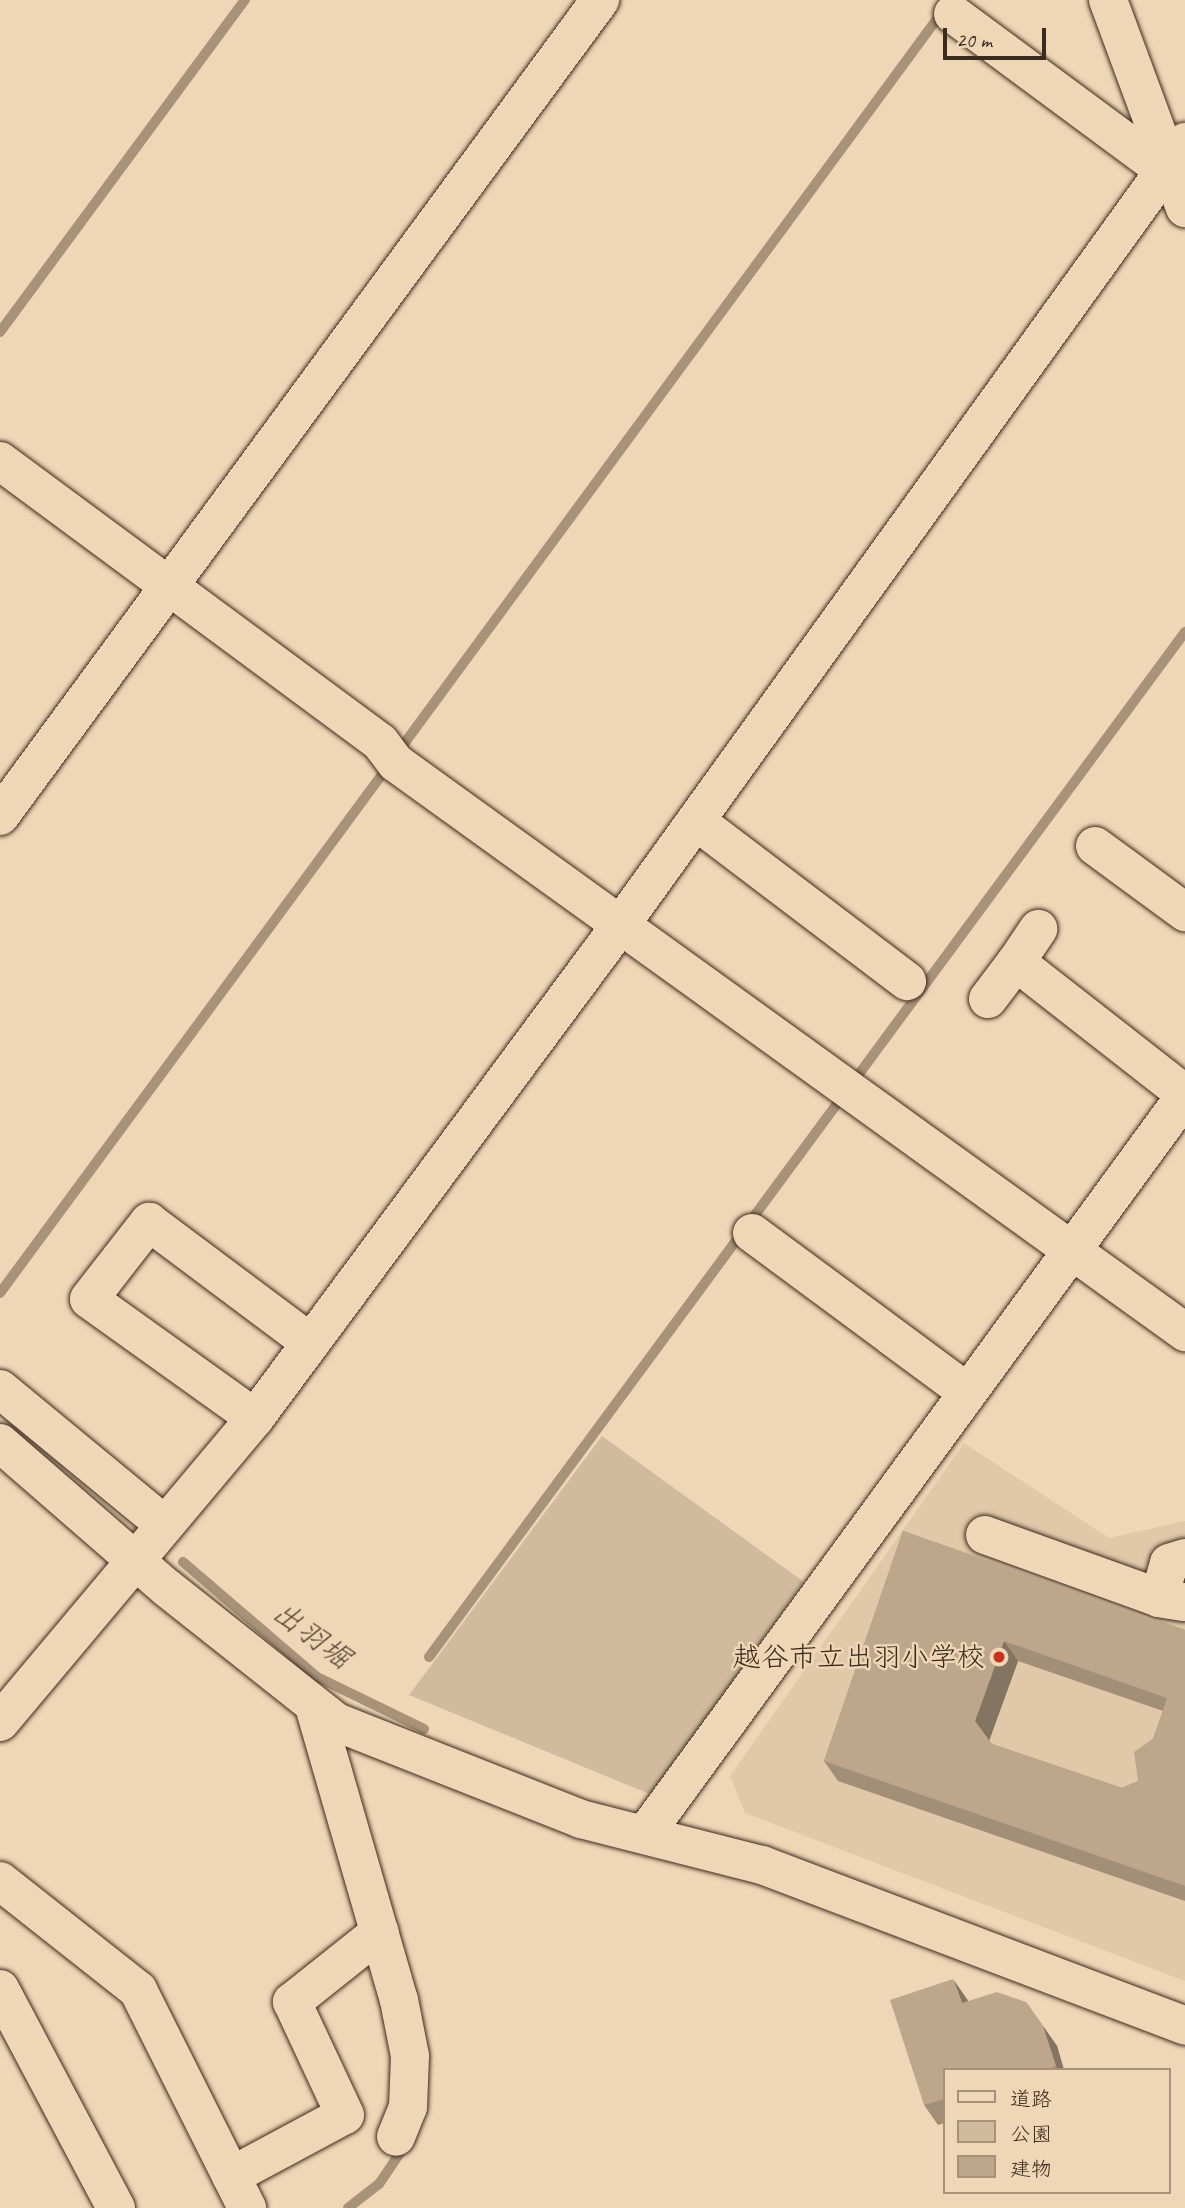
<!DOCTYPE html>
<html>
<head>
<meta charset="utf-8">
<style>
	body { margin:0 }
	#map { position:relative; width:1185px; height:2208px; overflow:hidden; background:#efd6b6; font-family:Caveat,"Klee One",sans-serif }
	div>[style] { position:absolute }
	[style*='--x'] { left:calc(var(--x)*1px); top:calc(var(--y)*1px); width:calc(var(--w)*1px); rotate:calc(var(--a)*1deg) }
	.built>* { inset:0; background:#e0c8a9 }
	.green>* { inset:0; background:#d1ba9d }
	.stream>* { height:10px; margin:-5px; padding:0 5px; transform-origin:5px; border-radius:5px; background:#a8927a }
	.roads { filter:drop-shadow(0 0 2px #3b2a1e) drop-shadow(0 0 2px #3b2a1e) }
	.minor>* { height:38px; margin:-19px; padding:0 19px; transform-origin:19px; border-radius:19px; background:#efd6b6 }
	.wall>* { inset:0; background:#a38f78 }
	.shaded-wall>* { inset:0; background:#847462 }
	.building>* { inset:0; background:#bda68c }
	.dots>* { width:19px; height:19px; translate:-50% -50%; box-sizing:border-box; border:4px solid #efd6b6; border-radius:50% }
	span { translate:-50% -50%; white-space:nowrap; text-align:center; line-height:1.15; -webkit-text-stroke:5px #efd6b6; paint-order:stroke }
	.poi-label { font-size:28px; color:#3b2a1e }
	.right { translate:-100% -50%; text-align:right }
	.water-label { font-size:30px; color:#564435; font-style:italic }
	.legend { position:absolute; left:943px; top:2068px; width:228px; height:126px; box-sizing:border-box; background:#efd6b6; border:2px solid #a79179; margin:0; padding:9px 12px; list-style:none; font-size:21px; color:#3b2a1e }
	.legend li { display:flex; align-items:center; gap:14px; height:35px }
	.legend b { width:35px; border:2px solid #a79179 }
	.scale { position:absolute; left:943px; top:28px; width:103px; height:32px; box-sizing:border-box; border:4px solid #3b2a1e; border-top:0; padding-left:9px; font-size:21px; line-height:24px; white-space:nowrap; color:#3b2a1e; -webkit-text-stroke:5px #efd6b6; paint-order:stroke }
</style>
</head>
<body>
<div id="map">
	<div class="built">
		<div style="clip-path:polygon(964px 1443px,1109px 1538px,1185px 1521px,1185px 1981px,745px 1813px,730px 1776px)"></div>
	</div>
	<div class="green">
		<div style="clip-path:polygon(602px 1436px,804px 1582px,652px 1795px,409px 1695px)"></div>
	</div>
	<div class="stream">
		<div style="--x:0;--y:332;--w:413;--a:-53.6"></div>
		<div style="--x:398;--y:752;--w:918;--a:-53.68"></div>
		<div style="--x:0;--y:1293;--w:656;--a:-53.62"></div>
		<div style="--x:183;--y:1562;--w:177;--a:40.6"></div>
		<div style="--x:317;--y:1677;--w:119;--a:25.9"></div>
		<div style="--x:429;--y:1657;--w:1274;--a:-53.59"></div>
		<div style="--x:348;--y:2208;--w:39;--a:-38"></div>
		<div style="--x:379;--y:2184;--w:48;--a:-56"></div>
	</div>
	<div class="roads">
		<div class="minor">
			<div style="--x:1108;--y:0;--w:222;--a:69.7"></div>
			<div style="--x:953;--y:14;--w:264;--a:36.5"></div>
			<div style="--x:0;--y:461;--w:473;--a:36.5"></div>
			<div style="--x:380;--y:742;--w:26;--a:53"></div>
			<div style="--x:396;--y:763;--w:973;--a:35.8"></div>
			<div style="--x:0;--y:816;--w:1013;--a:-53.67"></div>
			<div style="--x:696;--y:821;--w:265;--a:37.2"></div>
			<div style="--x:1095;--y:846;--w:112;--a:36.3"></div>
			<div style="--x:1016;--y:962;--w:40;--a:-56"></div>
			<div style="--x:988;--y:999;--w:46;--a:-52.9"></div>
			<div style="--x:1016;--y:962;--w:214;--a:38"></div>
			<div style="--x:752;--y:1233;--w:264;--a:36.5"></div>
			<div style="--x:0;--y:1389;--w:212;--a:39.5"></div>
			<div style="--x:255;--y:1418;--w:204;--a:-144.4"></div>
			<div style="--x:89;--y:1299;--w:98;--a:-52.1"></div>
			<div style="--x:149;--y:1222;--w:202;--a:36.8"></div>
			<div style="--x:0;--y:1443;--w:221;--a:41"></div>
			<div style="--x:167;--y:1588;--w:216;--a:38.4"></div>
			<div style="--x:336;--y:1722;--w:264;--a:21.6"></div>
			<div style="--x:581;--y:1819;--w:187;--a:14.3"></div>
			<div style="--x:762;--y:1865;--w:453;--a:20.8"></div>
			<div style="--x:985;--y:1535;--w:185;--a:19.9"></div>
			<div style="--x:1183;--y:1602;--w:24;--a:-171"></div>
			<div style="--x:1159;--y:1598;--w:36;--a:-74"></div>
			<div style="--x:1169;--y:1563;--w:17;--a:-17"></div>
			<div style="--x:314;--y:1706;--w:306;--a:73.9"></div>
			<div style="--x:399;--y:2000;--w:57;--a:78.9"></div>
			<div style="--x:410;--y:2056;--w:51;--a:92.2"></div>
			<div style="--x:408;--y:2107;--w:32;--a:112"></div>
			<div style="--x:0;--y:1722;--w:397;--a:-50"></div>
			<div style="--x:255;--y:1418;--w:616;--a:-53.45"></div>
			<div style="--x:622;--y:923;--w:963;--a:-54.21"></div>
			<div style="--x:645;--y:1834;--w:914;--a:-53.81"></div>
			<div style="--x:0;--y:1881;--w:176;--a:38.3"></div>
			<div style="--x:138;--y:1990;--w:244;--a:63.4"></div>
			<div style="--x:0;--y:1989;--w:248;--a:62.1"></div>
			<div style="--x:231;--y:2176;--w:129;--a:-28.2"></div>
			<div style="--x:345;--y:2115;--w:125;--a:-115.1"></div>
			<div style="--x:292;--y:2002;--w:112;--a:-38.5"></div>
		</div>
	</div>
	<div class="wall">
		<div style="clip-path:polygon(evenodd,903px 1531px,1185px 1630px,1185px 1901px,838px 1781px,824px 1761px,903px 1531px,1018px 1661px,1163px 1711px,1138px 1781px,1122px 1788px,992px 1744px,989px 1741px,1018px 1661px)"></div>
		<div style="clip-path:polygon(967px 1999px,968px 2001px,1026px 2002px,1057px 2046px,1064px 2070px,945px 2070px,945px 2123px,938px 2125px,924px 2105px)"></div>
	</div>
	<div class="shaded-wall">
		<div style="clip-path:polygon(1004px 1641px,1018px 1661px,989px 1741px,975px 1721px)"></div>
		<div style="clip-path:polygon(953px 1979px,967px 1999px,976px 2023px,962px 2003px)"></div>
		<div style="clip-path:polygon(1043px 2026px,1057px 2046px,1064px 2070px,1058px 2070px,1056px 2066px)"></div>
	</div>
	<div class="building">
		<div style="clip-path:polygon(evenodd,903px 1531px,1185px 1630px,1185px 1886px,824px 1761px,903px 1531px,1004px 1641px,1167px 1698px,1154px 1738px,1134px 1752px,1138px 1781px,1122px 1788px,992px 1744px,975px 1721px,1004px 1641px)"></div>
		<div style="clip-path:polygon(953px 1979px,962px 2003px,997px 1992px,1026px 2002px,1043px 2026px,1056px 2066px,1044px 2070px,945px 2070px,945px 2099px,924px 2105px,890px 2000px)"></div>
	</div>
	<div class="dots">
		<div style="left:999px;top:1657px;background:#c8321e"></div>
	</div>
	<div class="poi-label">
		<span class="right" style="left:985px;top:1657px">越谷市立出羽小学校</span>
	</div>
	<div class="water-label">
		<span style="left:312px;top:1635px;rotate:37deg">出羽堀</span>
	</div>
	<ul class="legend">
	<li><b style="height:9px;background:#efd6b6"></b>道路</li>
	<li><b style="height:19px;background:#d1ba9d"></b>公園</li>
	<li><b style="height:19px;background:#bda68c"></b>建物</li>
	</ul>
	<div class="scale">20 m</div>
</div>
</body>
</html>
